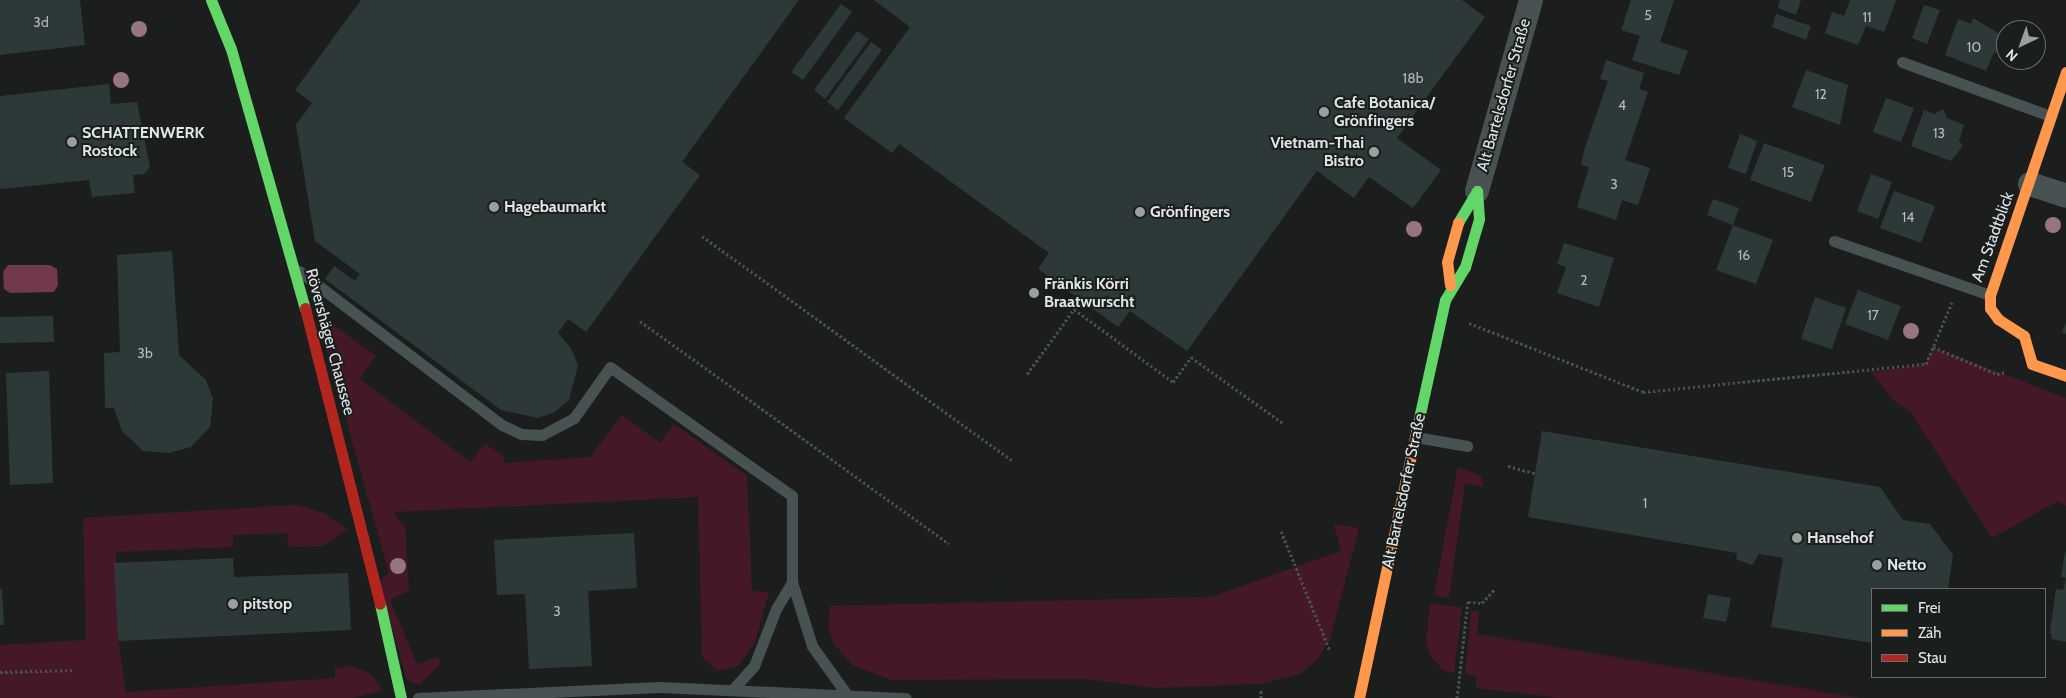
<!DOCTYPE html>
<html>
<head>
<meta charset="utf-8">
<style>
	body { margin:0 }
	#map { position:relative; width:2066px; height:698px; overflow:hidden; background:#1b1e1d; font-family:Cabin,sans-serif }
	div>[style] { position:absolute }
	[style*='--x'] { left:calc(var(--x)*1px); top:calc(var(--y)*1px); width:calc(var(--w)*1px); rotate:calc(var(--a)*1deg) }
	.green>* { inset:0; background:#451828 }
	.water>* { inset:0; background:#72384b }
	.building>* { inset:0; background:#2d3938 }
	.path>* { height:3px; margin-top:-1.5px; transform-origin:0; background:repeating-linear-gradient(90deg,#48504f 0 2.5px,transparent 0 5px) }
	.lane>* { height:11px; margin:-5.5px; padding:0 5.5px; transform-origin:5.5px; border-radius:5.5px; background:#485252 }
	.street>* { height:24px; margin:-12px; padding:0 12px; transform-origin:12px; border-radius:12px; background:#485252 }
	.fast>* { height:11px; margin:-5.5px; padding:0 5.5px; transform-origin:5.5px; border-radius:5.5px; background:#63d668 }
	.slow>* { height:11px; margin:-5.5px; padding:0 5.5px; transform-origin:5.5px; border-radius:5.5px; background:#ff974d }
	.jam>* { height:11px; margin:-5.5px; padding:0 5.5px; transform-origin:5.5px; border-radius:5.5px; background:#b3261e }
	.trees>* { width:16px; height:16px; margin:-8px; border-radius:50%; background:#96757e }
	.dots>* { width:14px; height:14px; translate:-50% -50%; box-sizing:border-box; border:2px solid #1a1f1e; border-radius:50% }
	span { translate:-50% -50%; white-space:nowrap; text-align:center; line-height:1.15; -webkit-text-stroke:4px #1a1f1e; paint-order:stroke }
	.number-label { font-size:14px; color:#b5baba }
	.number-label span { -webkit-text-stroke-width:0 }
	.street-label { font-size:16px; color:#e2e5e5 }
	.poi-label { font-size:16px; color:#e2e5e5; font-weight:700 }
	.left { translate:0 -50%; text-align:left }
	.right { translate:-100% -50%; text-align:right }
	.legend { position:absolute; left:1871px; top:588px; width:175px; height:90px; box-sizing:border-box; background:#1a1f1e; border:1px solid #6a6e6e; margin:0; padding:6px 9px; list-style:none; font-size:15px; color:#e2e5e5 }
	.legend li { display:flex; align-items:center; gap:10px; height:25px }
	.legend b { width:25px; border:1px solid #6a6e6e }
	.north { position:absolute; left:1996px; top:20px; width:50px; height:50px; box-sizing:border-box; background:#1a1f1e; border:1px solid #6a6e6e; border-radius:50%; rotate:222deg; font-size:14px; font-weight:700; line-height:20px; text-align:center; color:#e2e5e5 }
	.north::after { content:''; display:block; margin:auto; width:18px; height:22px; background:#9c9f9f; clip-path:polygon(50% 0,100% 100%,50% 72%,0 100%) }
</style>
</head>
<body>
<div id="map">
	<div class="green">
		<div style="clip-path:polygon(318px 319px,326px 319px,376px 356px,360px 379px,470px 462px,485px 444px,504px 456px,505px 463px,590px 457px,622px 415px,660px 443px,674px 424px,747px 476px,752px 591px,769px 592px,755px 642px,738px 666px,718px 671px,702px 657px,698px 497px,394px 512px,405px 527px,409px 591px,390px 600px,417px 664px,438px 657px,440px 664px,419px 685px,407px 680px,379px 582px,389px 573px)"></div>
		<div style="clip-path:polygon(1933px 347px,2066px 398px,2066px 506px,2058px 501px,1992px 538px,1911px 413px,1891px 398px,1871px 372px,1926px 364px)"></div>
		<div style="clip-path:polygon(1458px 467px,1481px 476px,1484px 487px,1465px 484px,1449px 598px,1434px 595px)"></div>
		<div style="clip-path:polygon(296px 505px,324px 513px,347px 529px,324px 546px,288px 547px,287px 533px,233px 535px,233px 547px,116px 552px,118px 641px,126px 692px,335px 678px,335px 668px,352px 666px,369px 673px,383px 690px,353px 698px,0 698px,0 645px,86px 640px,83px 518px)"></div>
		<div style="clip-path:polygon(1334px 524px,1359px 528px,1330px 639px,1317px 660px,1300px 674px,1259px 684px,1156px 688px,1086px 679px,892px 680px,852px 665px,834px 644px,828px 626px,830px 606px,1211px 597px,1341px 551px)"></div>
		<div style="clip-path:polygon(1430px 604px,1462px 607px,1454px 673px,1443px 670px,1431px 657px,1426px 642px)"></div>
		<div style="clip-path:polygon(1471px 611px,1479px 611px,1477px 634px,1860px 698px,1562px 698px,1476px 688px,1477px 676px,1465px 673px)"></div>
	</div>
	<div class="water">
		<div style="clip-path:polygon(8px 265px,50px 265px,57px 269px,58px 285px,54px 292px,10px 293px,4px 289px,3px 272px)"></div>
	</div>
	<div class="building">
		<div style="clip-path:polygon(0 0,80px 0,85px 45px,0 55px)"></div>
		<div style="clip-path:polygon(361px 0,799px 0,682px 162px,700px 175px,586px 332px,568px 319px,558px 333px,571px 348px,578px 365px,569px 400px,555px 412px,538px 418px,501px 410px,325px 279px,334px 266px,355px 281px,360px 274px,315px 241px,296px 125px,312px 103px,295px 90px)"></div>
		<div style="clip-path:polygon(874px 0,1462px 0,1485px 17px,1397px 138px,1441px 170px,1413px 208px,1369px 177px,1354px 198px,1317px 171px,1187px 351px,1130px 311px,1118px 327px,1038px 269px,1049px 253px,899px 144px,892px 153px,844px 118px,910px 27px)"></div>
		<div style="clip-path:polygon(1631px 0,1674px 0,1660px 42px,1688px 51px,1679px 75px,1632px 60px,1640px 36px,1621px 30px)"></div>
		<div style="clip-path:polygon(1780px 0,1801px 0,1796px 15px,1778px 8px)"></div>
		<div style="clip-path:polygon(1850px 0,1896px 0,1884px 32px,1866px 26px,1858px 45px,1825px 33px,1832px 12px,1844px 16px)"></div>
		<div style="clip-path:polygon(841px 4px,852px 12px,803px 80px,791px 72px)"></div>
		<div style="clip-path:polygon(1924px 5px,1940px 10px,1927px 44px,1912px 38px)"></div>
		<div style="clip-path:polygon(1776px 14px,1811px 26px,1806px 40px,1772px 27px)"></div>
		<div style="clip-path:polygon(1973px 18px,2000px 34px,2000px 51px,1993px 54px,1986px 71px,1945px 55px,1958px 19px,1971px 24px)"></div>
		<div style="clip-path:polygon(857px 31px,869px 39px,825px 99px,814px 90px)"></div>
		<div style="clip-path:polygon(871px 42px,882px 50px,838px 110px,827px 102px)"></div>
		<div style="clip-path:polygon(1606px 60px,1644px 73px,1639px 89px,1648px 92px,1625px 160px,1650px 168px,1638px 205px,1622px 200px,1616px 220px,1577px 207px,1589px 167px,1581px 165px,1585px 147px,1608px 81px,1600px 79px)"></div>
		<div style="clip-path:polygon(1806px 70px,1848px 85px,1840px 125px,1792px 107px)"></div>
		<div style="clip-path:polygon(109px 84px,111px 104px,137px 102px,150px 167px,144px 174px,133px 175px,135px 193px,92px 197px,89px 180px,0 189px,0 96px)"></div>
		<div style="clip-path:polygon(1886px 98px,1914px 108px,1901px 142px,1873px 132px)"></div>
		<div style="clip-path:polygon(1943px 109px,1947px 118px,1964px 125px,1959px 141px,1963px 146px,1951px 161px,1911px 146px,1924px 110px,1934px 114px)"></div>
		<div style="clip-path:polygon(1740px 134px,1757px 141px,1746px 174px,1728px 168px)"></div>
		<div style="clip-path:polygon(1764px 143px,1825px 165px,1811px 202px,1750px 180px)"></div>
		<div style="clip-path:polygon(1871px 174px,1892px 182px,1878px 219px,1857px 211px)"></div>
		<div style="clip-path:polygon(1894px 191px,1935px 206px,1921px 243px,1880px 228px)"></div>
		<div style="clip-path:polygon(1713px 199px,1739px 208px,1733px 225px,1707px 215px)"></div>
		<div style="clip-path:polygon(1733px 225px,1773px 240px,1756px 284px,1716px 270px)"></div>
		<div style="clip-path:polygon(1564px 243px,1614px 258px,1599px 307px,1557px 293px,1566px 267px,1557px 264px)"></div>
		<div style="clip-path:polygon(172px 251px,179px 355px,206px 380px,213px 399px,210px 427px,191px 447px,169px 453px,143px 451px,122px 431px,114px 408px,105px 408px,104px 353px,120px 352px,117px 255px)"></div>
		<div style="clip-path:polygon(1858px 290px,1901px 306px,1888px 340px,1845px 324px)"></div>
		<div style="clip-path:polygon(1815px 297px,1846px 308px,1832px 349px,1801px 339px)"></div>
		<div style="clip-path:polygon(53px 316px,54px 342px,0 343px,0 317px)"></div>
		<div style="clip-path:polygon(2066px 322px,2066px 334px,2062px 332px)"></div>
		<div style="clip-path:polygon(49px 371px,53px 483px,10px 485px,6px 373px)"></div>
		<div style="clip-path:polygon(1542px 431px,1880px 487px,1903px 520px,1930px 524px,1953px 555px,1948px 589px,1872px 589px,1872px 643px,1771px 627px,1783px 558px,1759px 554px,1752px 565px,1736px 559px,1737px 553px,1528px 517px)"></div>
		<div style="clip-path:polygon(634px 533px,637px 588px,588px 591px,592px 666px,529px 669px,525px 594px,497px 595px,494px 540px)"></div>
		<div style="clip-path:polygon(2065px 552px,2066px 552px,2066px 578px,2061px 577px)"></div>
		<div style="clip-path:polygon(233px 558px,234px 577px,348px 573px,351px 630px,118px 641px,114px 563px)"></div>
		<div style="clip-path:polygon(2066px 578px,2066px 642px,2052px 639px,2050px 631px,2056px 589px,2063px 590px)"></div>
		<div style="clip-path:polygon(0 589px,2px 589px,4px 625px,0 625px)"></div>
		<div style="clip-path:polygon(1708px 594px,1731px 598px,1726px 622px,1703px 618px)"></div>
	</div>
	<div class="path">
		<div style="--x:702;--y:236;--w:382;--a:35.9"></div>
		<div style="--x:1080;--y:300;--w:11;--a:124"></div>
		<div style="--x:1074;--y:309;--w:123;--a:36.4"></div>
		<div style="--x:1173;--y:382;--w:31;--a:-54"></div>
		<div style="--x:1191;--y:357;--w:115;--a:35.8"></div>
		<div style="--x:640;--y:321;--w:381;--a:35.8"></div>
		<div style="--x:1469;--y:323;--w:187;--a:21.6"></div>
		<div style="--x:1643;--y:392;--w:284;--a:-5.7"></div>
		<div style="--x:1926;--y:364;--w:67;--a:-67.2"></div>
		<div style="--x:1933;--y:347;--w:69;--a:22.9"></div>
		<div style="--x:1997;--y:374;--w:8;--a:-14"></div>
		<div style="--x:1027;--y:374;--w:80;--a:-54.1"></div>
		<div style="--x:1508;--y:466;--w:28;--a:15"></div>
		<div style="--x:1281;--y:531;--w:130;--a:67.8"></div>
		<div style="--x:0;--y:672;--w:74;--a:-1.5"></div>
		<div style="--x:1261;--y:698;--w:9;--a:-90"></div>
		<div style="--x:1457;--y:698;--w:97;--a:-83.5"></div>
		<div style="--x:1468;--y:602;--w:14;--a:4"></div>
		<div style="--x:1482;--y:603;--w:18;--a:-47"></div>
	</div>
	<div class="lane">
		<div style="--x:1902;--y:62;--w:158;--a:20"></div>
		<div style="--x:1834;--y:241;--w:165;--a:19.1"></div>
		<div style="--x:299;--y:271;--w:255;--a:37.2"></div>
		<div style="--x:502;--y:425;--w:21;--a:25"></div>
		<div style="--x:521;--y:434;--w:21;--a:3"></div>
		<div style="--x:542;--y:435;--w:36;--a:-28"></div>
		<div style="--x:574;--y:418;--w:62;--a:-54.8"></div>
		<div style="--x:610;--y:367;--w:223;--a:35.3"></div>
		<div style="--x:792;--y:496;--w:86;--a:90"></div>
		<div style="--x:792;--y:582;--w:67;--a:72.6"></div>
		<div style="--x:812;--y:646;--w:57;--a:54.3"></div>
		<div style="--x:1416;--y:437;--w:52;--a:10"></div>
		<div style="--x:734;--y:688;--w:30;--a:-48"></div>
		<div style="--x:754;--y:666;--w:61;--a:-68.9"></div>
		<div style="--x:776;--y:609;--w:31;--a:-59"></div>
		<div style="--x:418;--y:698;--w:242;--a:-2.6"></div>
		<div style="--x:660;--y:687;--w:246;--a:2.6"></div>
	</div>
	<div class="street">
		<div style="--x:2030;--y:184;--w:38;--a:18"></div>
		<div style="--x:1477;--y:191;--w:198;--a:-74.2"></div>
	</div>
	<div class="fast">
		<div style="--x:211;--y:0;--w:53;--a:67.8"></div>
		<div style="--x:231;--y:49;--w:269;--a:74.1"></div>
		<div style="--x:1416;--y:432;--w:135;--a:-77.6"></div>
		<div style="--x:1445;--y:300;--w:39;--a:-59"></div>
		<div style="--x:1465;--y:267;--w:50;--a:-73.7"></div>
		<div style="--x:1479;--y:219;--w:28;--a:-94"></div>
		<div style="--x:1477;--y:191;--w:37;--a:121"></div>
		<div style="--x:380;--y:604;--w:96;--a:77.4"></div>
	</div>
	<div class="slow">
		<div style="--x:2066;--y:72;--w:236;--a:108.8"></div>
		<div style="--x:1990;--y:295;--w:13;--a:90"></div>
		<div style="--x:1990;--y:308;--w:14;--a:54"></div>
		<div style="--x:1998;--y:319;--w:31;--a:33"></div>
		<div style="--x:2024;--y:336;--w:29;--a:74"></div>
		<div style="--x:2032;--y:364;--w:36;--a:19"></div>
		<div style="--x:1450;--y:285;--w:23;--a:-97"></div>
		<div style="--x:1447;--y:262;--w:41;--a:-74.2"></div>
		<div style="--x:1359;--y:698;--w:272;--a:-77.9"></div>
	</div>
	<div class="jam">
		<div style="--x:305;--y:308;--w:305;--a:75.8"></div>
	</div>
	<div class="trees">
		<div style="left:139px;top:29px"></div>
		<div style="left:121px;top:80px"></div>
		<div style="left:2053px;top:225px"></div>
		<div style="left:1414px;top:229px"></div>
		<div style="left:1911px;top:331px"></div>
		<div style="left:398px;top:566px"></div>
	</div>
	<div class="dots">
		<div style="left:1324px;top:112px;background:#9c9f9f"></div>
		<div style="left:72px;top:142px;background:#9c9f9f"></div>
		<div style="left:1374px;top:152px;background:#9c9f9f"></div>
		<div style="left:494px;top:207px;background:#9c9f9f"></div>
		<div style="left:1140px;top:212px;background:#9c9f9f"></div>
		<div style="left:1034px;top:293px;background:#9c9f9f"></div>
		<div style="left:1797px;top:538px;background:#9c9f9f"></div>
		<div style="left:1877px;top:565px;background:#9c9f9f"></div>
		<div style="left:233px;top:604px;background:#9c9f9f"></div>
	</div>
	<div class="number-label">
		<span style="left:1648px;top:15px">5</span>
		<span style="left:1867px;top:17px">11</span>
		<span style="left:41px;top:22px">3d</span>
		<span style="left:1974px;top:47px">10</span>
		<span style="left:1413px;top:78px">18b</span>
		<span style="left:1821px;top:94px">12</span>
		<span style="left:1622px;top:105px">4</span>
		<span style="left:1939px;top:133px">13</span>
		<span style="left:1788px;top:172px">15</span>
		<span style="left:1614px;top:184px">3</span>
		<span style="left:1908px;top:217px">14</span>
		<span style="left:1744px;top:255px">16</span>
		<span style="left:1584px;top:280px">2</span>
		<span style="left:1873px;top:315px">17</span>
		<span style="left:145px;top:353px">3b</span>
		<span style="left:1645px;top:503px">1</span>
		<span style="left:557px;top:611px">3</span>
	</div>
	<div class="street-label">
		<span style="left:1504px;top:95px;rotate:-74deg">Alt Bartelsdorfer Straße</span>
		<span style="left:1993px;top:237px;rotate:-70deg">Am Stadtblick</span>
		<span style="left:330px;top:342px;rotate:75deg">Rövershäger Chaussee</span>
		<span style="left:1404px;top:491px;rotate:-78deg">Alt Bartelsdorfer Straße</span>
	</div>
	<div class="poi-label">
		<span class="left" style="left:1334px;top:112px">Cafe Botanica/<br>Grönfingers</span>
		<span class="left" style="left:82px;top:142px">SCHATTENWERK<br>Rostock</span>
		<span class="right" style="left:1364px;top:152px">Vietnam-Thai<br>Bistro</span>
		<span class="left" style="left:504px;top:207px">Hagebaumarkt</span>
		<span class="left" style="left:1150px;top:212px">Grönfingers</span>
		<span class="left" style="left:1044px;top:293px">Fränkis Körri<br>Braatwurscht</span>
		<span class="left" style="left:1807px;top:538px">Hansehof</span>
		<span class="left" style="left:1887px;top:565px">Netto</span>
		<span class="left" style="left:243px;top:604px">pitstop</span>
	</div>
	<ul class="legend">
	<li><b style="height:6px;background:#63d668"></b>Frei</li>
	<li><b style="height:6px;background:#ff974d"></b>Zäh</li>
	<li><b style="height:6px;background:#b3261e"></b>Stau</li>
	</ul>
	<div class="north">N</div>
</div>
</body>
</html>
